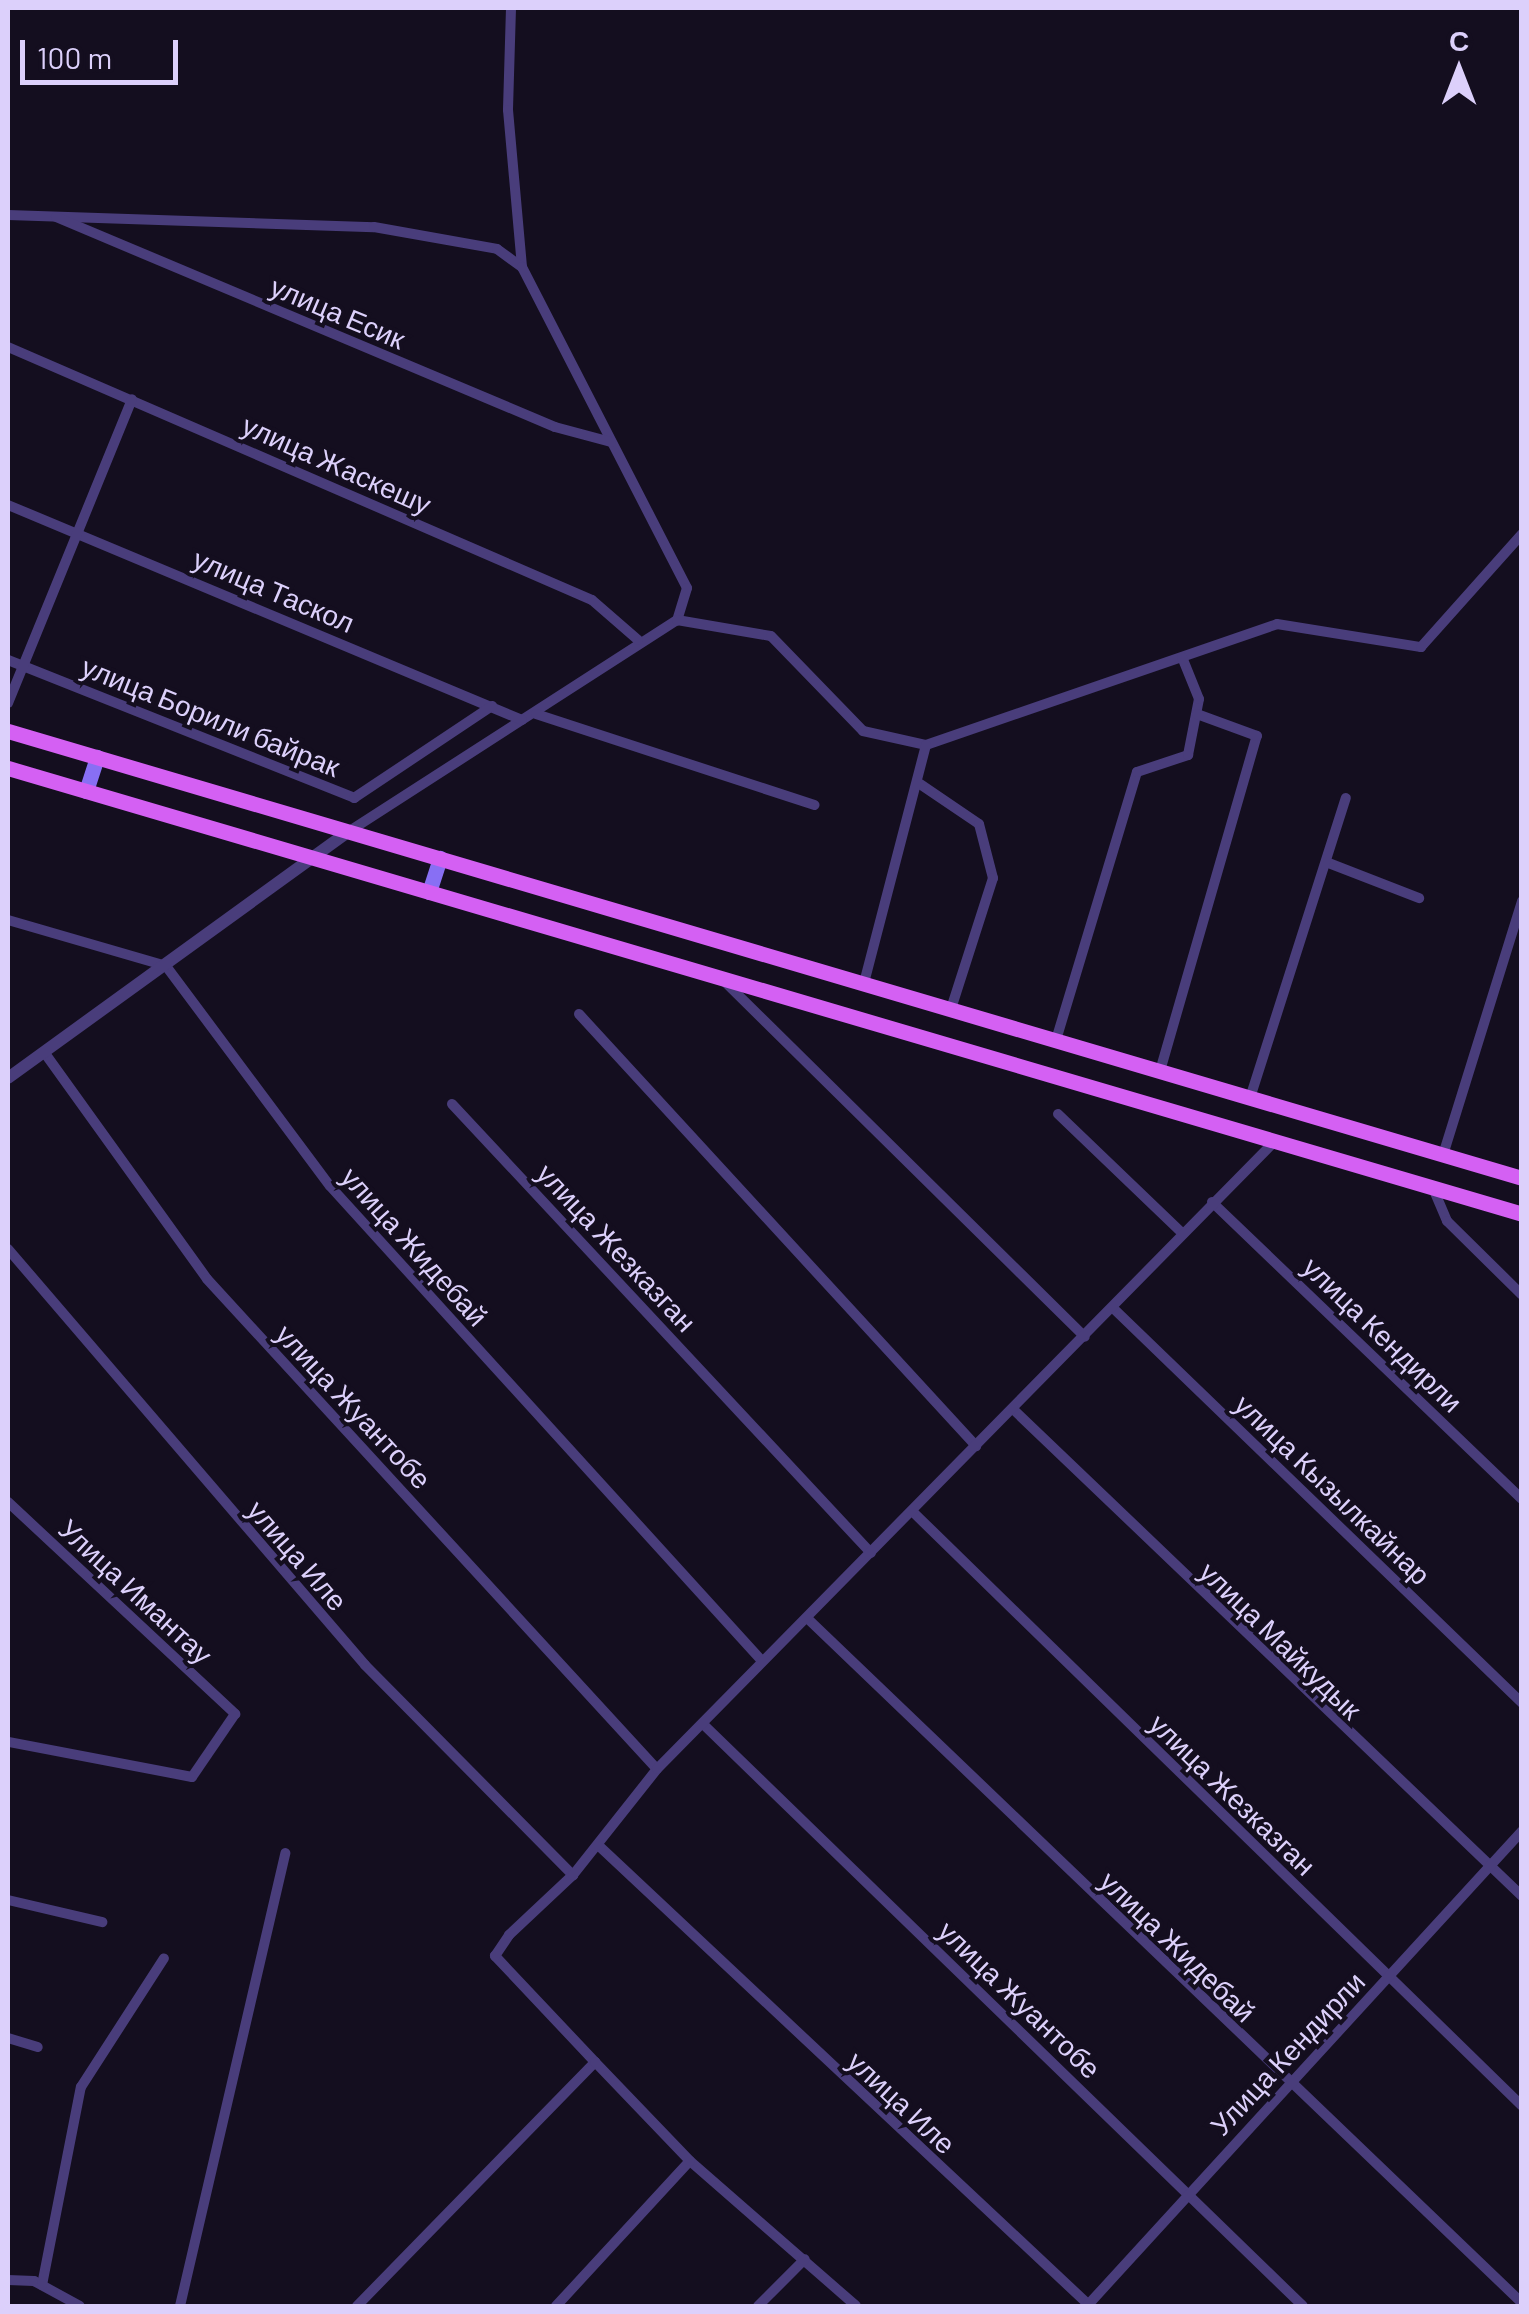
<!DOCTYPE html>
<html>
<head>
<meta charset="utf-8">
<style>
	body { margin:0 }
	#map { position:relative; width:1529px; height:2314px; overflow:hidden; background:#140e1f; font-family:Barlow,sans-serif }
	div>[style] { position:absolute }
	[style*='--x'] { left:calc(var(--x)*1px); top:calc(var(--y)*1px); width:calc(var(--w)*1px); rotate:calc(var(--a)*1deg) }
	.minor>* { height:10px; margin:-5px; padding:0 5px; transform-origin:5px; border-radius:5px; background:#493d7b }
	.tertiary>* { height:12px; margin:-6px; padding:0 6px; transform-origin:6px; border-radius:6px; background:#493d7b }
	.secondary>* { height:15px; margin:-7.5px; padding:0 7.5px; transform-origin:7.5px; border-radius:7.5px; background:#886ff4 }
	.primary>* { height:15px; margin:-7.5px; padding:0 7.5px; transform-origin:7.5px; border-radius:7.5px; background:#d460f3 }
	span { translate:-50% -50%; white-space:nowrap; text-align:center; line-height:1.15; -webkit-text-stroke:8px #140e1f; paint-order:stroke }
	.street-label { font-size:28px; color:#dcd0fb }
	.frame { position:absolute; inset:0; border:10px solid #dcd0fb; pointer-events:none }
	.north { position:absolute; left:1409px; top:20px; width:100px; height:100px; -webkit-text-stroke:8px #140e1f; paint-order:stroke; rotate:0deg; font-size:28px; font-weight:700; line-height:40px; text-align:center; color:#dcd0fb }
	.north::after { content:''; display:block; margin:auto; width:35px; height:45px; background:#dcd0fb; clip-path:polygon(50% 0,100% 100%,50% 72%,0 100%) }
	.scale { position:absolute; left:20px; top:40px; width:158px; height:45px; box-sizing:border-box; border:5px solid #dcd0fb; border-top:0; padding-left:12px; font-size:30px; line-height:35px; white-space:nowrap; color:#dcd0fb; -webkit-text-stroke:8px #140e1f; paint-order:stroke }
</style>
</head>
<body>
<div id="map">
	<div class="minor">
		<div style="--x:511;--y:8;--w:102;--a:91.7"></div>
		<div style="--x:508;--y:110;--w:158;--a:84.9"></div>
		<div style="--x:8;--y:215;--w:366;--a:1.9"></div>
		<div style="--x:374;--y:227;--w:125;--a:10.1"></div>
		<div style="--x:497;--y:249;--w:31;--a:36"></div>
		<div style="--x:522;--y:267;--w:361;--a:62.8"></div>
		<div style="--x:687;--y:588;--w:34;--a:107"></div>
		<div style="--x:677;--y:620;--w:390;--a:147.2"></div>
		<div style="--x:56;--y:217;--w:541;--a:22.82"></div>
		<div style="--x:555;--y:427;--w:58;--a:15"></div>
		<div style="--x:8;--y:347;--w:636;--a:23.42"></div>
		<div style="--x:592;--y:600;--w:61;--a:41"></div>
		<div style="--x:8;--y:505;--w:557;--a:22.7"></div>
		<div style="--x:677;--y:620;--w:95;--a:9.7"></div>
		<div style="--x:771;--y:636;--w:132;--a:45.9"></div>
		<div style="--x:863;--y:731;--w:65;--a:12.5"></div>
		<div style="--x:926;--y:745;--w:371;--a:-19"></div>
		<div style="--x:1277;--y:624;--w:146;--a:9.1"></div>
		<div style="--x:1421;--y:647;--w:152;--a:-48.2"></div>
		<div style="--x:8;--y:660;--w:373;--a:21.7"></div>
		<div style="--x:354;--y:798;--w:166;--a:-33.7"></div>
		<div style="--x:8;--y:703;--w:328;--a:-67.8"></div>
		<div style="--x:536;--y:714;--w:293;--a:18.1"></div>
		<div style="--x:920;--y:784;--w:71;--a:34.1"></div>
		<div style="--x:979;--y:824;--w:56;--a:75.5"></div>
		<div style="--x:993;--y:878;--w:138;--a:107.8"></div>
		<div style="--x:1326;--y:862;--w:100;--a:21.2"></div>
		<div style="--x:8;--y:920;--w:165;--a:16.2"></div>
		<div style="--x:166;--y:966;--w:274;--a:53.3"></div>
		<div style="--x:330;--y:1186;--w:642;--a:47.71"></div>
		<div style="--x:723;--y:980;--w:508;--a:44.6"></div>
		<div style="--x:864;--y:983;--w:246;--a:-75.4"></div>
		<div style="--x:579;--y:1014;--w:587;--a:47.42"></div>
		<div style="--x:1056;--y:1040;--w:280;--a:-73.2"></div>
		<div style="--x:1137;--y:772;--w:54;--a:-18.4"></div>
		<div style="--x:1188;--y:755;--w:57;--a:-78.9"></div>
		<div style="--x:1199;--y:699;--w:45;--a:-112"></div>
		<div style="--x:44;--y:1052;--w:279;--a:54.3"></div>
		<div style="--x:207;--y:1279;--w:665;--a:47.44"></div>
		<div style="--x:1160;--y:1071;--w:349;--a:-73.9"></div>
		<div style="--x:1257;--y:736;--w:64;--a:-159.9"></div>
		<div style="--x:1250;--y:1098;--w:315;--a:-72.3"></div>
		<div style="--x:452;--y:1104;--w:614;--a:46.98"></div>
		<div style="--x:1058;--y:1114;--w:173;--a:43.8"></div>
		<div style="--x:1443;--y:1155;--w:266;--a:-72.7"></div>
		<div style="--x:1433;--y:1188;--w:36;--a:67"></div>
		<div style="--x:1447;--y:1221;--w:105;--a:44.6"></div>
		<div style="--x:1212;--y:1202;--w:429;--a:43.8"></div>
		<div style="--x:8;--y:1249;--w:548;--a:49.36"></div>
		<div style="--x:365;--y:1665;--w:296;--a:45.3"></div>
		<div style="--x:1113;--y:1308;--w:569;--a:44"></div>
		<div style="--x:1015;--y:1411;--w:702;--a:43.73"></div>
		<div style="--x:8;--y:1502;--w:311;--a:43"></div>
		<div style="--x:235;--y:1714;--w:76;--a:124.3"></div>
		<div style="--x:192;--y:1777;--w:187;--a:-169.2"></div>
		<div style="--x:914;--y:1513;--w:849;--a:44.28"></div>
		<div style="--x:807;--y:1618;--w:990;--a:43.77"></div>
		<div style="--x:704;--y:1725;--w:834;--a:44.13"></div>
		<div style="--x:598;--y:1845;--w:674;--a:43.14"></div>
		<div style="--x:8;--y:1900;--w:97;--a:13.2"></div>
		<div style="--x:8;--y:2038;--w:31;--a:17"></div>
		<div style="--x:690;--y:2161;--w:220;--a:41.1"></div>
		<div style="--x:8;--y:2280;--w:26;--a:2"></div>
		<div style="--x:34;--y:2281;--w:52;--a:28.5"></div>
		<div style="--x:42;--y:2285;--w:202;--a:-78.9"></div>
		<div style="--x:81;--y:2087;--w:153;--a:-57.2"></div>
		<div style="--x:180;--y:2306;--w:465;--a:-76.9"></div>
		<div style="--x:357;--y:2306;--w:341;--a:-45.7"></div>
		<div style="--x:595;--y:2062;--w:146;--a:-133.3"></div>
		<div style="--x:495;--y:1956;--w:25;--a:-56"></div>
		<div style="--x:509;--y:1935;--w:88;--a:-43.2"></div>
		<div style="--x:573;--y:1875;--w:135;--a:-51.6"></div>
		<div style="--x:657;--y:1769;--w:881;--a:-45.46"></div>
		<div style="--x:556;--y:2306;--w:197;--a:-47.3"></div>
		<div style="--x:690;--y:2161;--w:137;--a:-133.8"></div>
		<div style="--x:758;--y:2306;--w:66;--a:-45"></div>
		<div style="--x:1087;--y:2306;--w:644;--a:-47.52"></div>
	</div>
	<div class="tertiary">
		<div style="--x:8;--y:1078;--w:421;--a:-35.9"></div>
	</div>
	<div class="secondary">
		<div style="--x:86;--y:791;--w:36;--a:-72"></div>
		<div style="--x:429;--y:892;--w:36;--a:-72"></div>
	</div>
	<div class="primary">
		<div style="--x:8;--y:731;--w:1579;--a:16.45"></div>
		<div style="--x:8;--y:768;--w:1578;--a:16.41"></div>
	</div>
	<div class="street-label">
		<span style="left:338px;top:312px;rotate:23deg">улица Есик</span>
		<span style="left:337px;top:464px;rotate:24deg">улица Жаскешу</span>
		<span style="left:274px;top:590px;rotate:23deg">улица Таскол</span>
		<span style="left:211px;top:716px;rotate:22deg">улица Борили байрак</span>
		<span style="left:415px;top:1246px;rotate:48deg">улица Жидебай</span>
		<span style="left:617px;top:1247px;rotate:47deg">улица Жезказган</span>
		<span style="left:1383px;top:1334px;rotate:44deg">улица Кендирли</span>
		<span style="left:354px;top:1406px;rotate:47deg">улица Жуантобе</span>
		<span style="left:1333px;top:1489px;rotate:44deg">улица Кызылкайнар</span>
		<span style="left:298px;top:1555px;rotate:49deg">улица Иле</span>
		<span style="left:136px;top:1591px;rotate:43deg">Улица Имантау</span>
		<span style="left:1281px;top:1640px;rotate:44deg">улица Майкудык</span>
		<span style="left:1233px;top:1794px;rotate:44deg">улица Жезказган</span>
		<span style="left:1178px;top:1946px;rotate:44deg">улица Жидебай</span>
		<span style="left:1020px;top:1999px;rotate:44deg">улица Жуантобе</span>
		<span style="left:1287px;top:2053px;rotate:-47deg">Улица Кендирли</span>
		<span style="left:902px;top:2102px;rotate:43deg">улица Иле</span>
	</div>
	<div class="frame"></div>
	<div class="north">С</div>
	<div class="scale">100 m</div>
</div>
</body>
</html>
